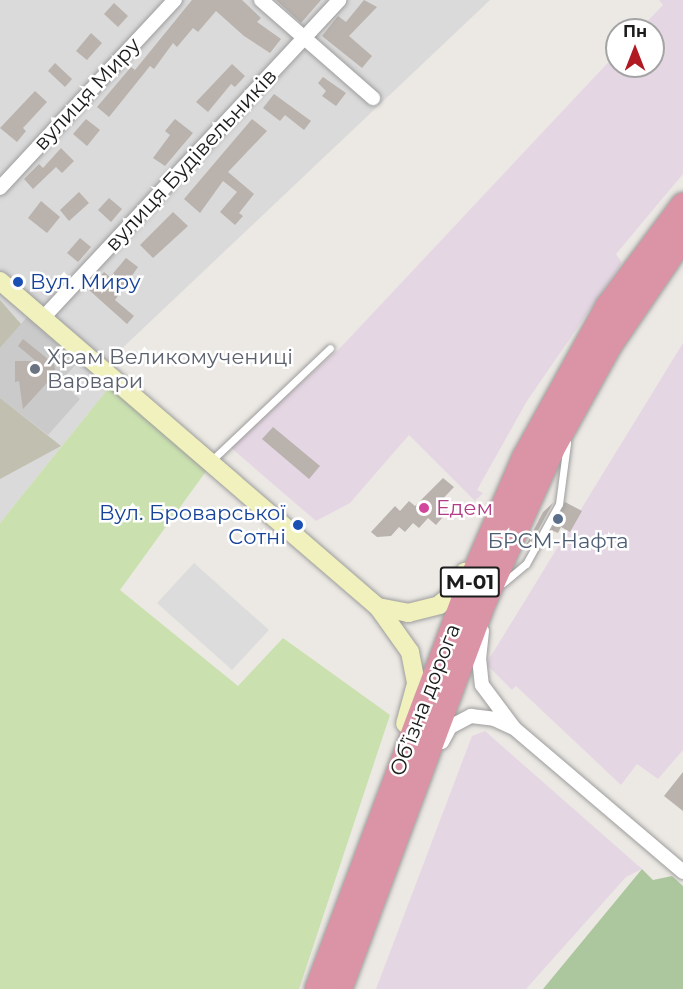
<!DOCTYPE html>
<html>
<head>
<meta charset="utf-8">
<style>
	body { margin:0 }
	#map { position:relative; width:683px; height:989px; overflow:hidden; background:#ece9e4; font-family:Montserrat,sans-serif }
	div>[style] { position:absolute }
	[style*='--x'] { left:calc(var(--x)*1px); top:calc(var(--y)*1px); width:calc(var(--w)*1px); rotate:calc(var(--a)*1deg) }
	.residential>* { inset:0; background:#dadada }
	.industrial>* { inset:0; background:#e5d6e3 }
	.religious>* { inset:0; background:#cacaca }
	.construction>* { inset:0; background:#c0bfb0 }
	.grass>* { inset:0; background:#cae1af }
	.forest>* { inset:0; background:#acc79d }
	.parking>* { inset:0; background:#dcdcdc }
	.building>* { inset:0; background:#b9b2ad }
	.roads { filter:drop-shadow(0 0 2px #9d9d9d) drop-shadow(0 0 2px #9d9d9d) }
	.lane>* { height:7px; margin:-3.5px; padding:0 3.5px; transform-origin:3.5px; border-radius:3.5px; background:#fff }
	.street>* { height:14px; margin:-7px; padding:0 7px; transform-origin:7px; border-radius:7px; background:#fff }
	.secondary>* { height:18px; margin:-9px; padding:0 9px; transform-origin:9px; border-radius:9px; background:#f1f1bd }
	.highway>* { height:24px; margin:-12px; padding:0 12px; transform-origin:12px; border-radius:12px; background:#db94a5 }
	.dots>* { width:16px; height:16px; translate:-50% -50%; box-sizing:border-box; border:3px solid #fff; border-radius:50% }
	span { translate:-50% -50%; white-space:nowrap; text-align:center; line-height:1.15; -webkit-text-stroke:5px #fff; paint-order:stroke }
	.shield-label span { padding:2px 4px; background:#fff; border:2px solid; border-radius:4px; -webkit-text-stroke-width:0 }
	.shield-label { font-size:20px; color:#1c1c1c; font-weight:700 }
	.street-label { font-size:21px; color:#1c1c1c }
	.transit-label { font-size:21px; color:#164399 }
	.left { translate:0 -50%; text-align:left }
	.right { translate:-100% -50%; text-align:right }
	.worship-label { font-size:21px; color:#5b616d }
	.hotel-label { font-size:21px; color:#b23c85 }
	.service-label { font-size:21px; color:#4e5e75 }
	.north { position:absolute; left:605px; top:18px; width:60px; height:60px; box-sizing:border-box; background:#fff; border:2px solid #a4a4a4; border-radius:50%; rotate:0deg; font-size:16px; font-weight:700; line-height:24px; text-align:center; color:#1c1c1c }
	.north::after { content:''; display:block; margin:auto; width:21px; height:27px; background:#b01921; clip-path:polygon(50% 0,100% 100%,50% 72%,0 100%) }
</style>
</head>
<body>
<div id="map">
	<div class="residential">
		<div style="clip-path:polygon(0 0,490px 0,115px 355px,115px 380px,0 523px)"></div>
	</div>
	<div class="industrial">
		<div style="clip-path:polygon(659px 0,683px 0,683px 174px,616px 254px,622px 263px,527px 401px,477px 490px,483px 493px,475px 501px,409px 435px,350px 503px,316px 521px,230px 447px,341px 347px,617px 53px,617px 66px,653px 66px,653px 30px,639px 30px,663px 5px)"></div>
		<div style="clip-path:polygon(683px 343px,683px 750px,658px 779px,637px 764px,621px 785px,516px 686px,512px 690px,486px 664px)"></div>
		<div style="clip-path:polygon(485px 731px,642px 869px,626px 877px,526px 989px,376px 989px,472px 736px)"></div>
	</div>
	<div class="religious">
		<div style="clip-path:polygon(27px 317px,78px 362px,61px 381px,80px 399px,48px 435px,0 398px,0 348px)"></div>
	</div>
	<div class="construction">
		<div style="clip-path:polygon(0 300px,21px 324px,0 348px)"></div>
		<div style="clip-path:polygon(0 398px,61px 446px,0 479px)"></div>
	</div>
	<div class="grass">
		<div style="clip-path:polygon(115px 380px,207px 470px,120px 590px,238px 686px,283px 638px,390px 715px,299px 989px,0 989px,0 523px)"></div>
	</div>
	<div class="forest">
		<div style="clip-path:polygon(642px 869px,653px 880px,672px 876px,683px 886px,683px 989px,543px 989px)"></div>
	</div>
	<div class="parking">
		<div style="clip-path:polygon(194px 563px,269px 630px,232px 670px,157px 603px)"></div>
	</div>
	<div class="building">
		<div style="clip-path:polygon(192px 0,242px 0,261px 18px,257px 22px,281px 39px,270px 53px,244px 36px,216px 11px,198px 32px,193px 28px,177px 47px,173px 43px,154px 69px,150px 66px,109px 117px,97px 107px,131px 67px,135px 70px)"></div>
		<div style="clip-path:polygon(276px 0,321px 0,301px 23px)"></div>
		<div style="clip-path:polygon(364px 0,377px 7px,349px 36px,372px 56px,362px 68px,322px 36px,338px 16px,346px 22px)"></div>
		<div style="clip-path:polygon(114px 3px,128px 16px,118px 27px,104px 14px)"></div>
		<div style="clip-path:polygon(91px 33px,102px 43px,87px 60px,76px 51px)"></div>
		<div style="clip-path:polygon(55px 63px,72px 79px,65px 87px,48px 71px)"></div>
		<div style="clip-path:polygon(232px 64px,245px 76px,235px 87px,231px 84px,208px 112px,196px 102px)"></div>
		<div style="clip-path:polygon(323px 77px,346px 93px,336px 106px,322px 96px,326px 91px,318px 83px)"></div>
		<div style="clip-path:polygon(35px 91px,47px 102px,23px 128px,26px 131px,17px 142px,0 128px)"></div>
		<div style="clip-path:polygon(274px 94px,311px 121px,304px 130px,285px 115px,280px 121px,263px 108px)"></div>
		<div style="clip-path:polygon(86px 119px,100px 130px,87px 146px,73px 134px)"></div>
		<div style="clip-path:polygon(175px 119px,193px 133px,165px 166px,153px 158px,170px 135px,165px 131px)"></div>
		<div style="clip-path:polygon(252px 119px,267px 131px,228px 172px,254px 194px,239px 213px,243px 216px,235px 225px,220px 212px,237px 192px,223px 181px,200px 213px,184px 199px)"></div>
		<div style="clip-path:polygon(61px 148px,74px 161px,62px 173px,56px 167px,33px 189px,24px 179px,39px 164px,43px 168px)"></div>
		<div style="clip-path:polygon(79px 192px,89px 203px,69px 221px,60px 210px)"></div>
		<div style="clip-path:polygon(109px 198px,122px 209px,111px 222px,98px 210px)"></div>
		<div style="clip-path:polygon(41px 201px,60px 217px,47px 233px,28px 218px)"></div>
		<div style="clip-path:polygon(173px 212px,188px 226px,153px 258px,140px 245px)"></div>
		<div style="clip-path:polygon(80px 238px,91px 247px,78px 262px,67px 253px)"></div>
		<div style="clip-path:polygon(126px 258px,138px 267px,115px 300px,134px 316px,127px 324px,89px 290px,104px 272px,110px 277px)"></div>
		<div style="clip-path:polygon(23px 339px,54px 364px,56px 373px,23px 409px,19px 381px,15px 382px,15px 361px,36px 361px,18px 346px)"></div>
		<div style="clip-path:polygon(273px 427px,320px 466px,309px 479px,262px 439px)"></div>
		<div style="clip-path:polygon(443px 478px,454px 487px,439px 503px,448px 511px,436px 525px,428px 518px,419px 528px,413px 523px,405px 532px,399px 527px,391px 536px,377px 537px,371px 532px,395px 506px,400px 511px,409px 501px,415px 506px)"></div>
		<div style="clip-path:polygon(565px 502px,582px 511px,570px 532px,561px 527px,558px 533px,551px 530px)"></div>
		<div style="clip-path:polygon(553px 503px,527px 550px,524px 549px,543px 512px)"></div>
		<div style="clip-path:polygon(683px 772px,683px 811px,664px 796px)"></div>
	</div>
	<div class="roads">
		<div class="lane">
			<div style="--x:211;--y:461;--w:164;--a:-43.5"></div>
			<div style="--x:503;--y:583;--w:30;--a:-40"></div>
			<div style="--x:526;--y:564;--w:68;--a:-61.2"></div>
			<div style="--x:559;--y:504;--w:62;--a:-82.5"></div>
		</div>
		<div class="street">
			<div style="--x:261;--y:0;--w:149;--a:41.2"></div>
			<div style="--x:0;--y:188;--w:257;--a:-47.1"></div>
			<div style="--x:42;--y:319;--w:436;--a:-47"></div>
			<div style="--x:482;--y:631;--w:27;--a:96"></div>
			<div style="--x:479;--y:658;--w:27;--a:84"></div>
			<div style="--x:482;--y:685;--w:54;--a:53.3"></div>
			<div style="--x:514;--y:728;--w:222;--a:40.4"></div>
			<div style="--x:442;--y:742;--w:17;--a:-62"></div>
			<div style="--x:450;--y:727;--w:24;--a:-28"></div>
			<div style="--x:471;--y:716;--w:23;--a:7"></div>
			<div style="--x:494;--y:719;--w:19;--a:25"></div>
		</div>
		<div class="secondary">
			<div style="--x:0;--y:281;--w:499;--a:40.8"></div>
			<div style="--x:378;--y:607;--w:55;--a:54.6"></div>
			<div style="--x:410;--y:652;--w:33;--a:79"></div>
			<div style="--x:416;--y:684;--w:41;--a:105.4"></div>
			<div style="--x:378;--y:607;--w:31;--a:11"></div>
			<div style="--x:408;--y:613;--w:32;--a:-14"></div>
			<div style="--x:439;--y:605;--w:16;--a:-40"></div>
			<div style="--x:451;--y:595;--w:27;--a:-59"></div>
		</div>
		<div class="highway">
			<div style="--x:317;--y:989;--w:424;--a:-69.4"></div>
			<div style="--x:466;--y:592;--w:146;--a:-66.6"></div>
			<div style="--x:524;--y:458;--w:174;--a:-61.1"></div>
			<div style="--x:608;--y:306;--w:126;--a:-53.4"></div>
			<div style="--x:340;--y:989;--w:415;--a:-69.6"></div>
			<div style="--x:485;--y:600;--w:164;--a:-65.9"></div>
			<div style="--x:552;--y:450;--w:120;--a:-61.1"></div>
			<div style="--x:610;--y:345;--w:130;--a:-55.7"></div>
		</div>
	</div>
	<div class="dots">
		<div style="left:18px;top:282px;background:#1a4fb4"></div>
		<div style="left:35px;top:369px;background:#6b7280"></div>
		<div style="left:424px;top:508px;background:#d1479c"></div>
		<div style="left:558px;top:519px;background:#5c6f8a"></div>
		<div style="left:298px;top:525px;background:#1a4fb4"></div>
	</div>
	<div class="shield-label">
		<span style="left:470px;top:582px">М-01</span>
	</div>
	<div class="street-label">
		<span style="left:87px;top:94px;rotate:-47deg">вулиця Миру</span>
		<span style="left:191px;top:160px;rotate:-47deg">вулиця Будівельників</span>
		<span style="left:425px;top:700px;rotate:-69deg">Обʼїзна дорога</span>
	</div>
	<div class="transit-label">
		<span class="left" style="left:30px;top:282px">Вул. Миру</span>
		<span class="right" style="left:286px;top:525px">Вул. Броварської<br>Cотні</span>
	</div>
	<div class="worship-label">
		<span class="left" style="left:47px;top:369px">Храм Великомучениці<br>Варвари</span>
	</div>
	<div class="hotel-label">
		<span class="left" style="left:436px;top:508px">Едем</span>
	</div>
	<div class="service-label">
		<span style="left:558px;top:541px">БРСМ-Нафта</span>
	</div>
	<div class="north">Пн</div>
</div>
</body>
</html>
